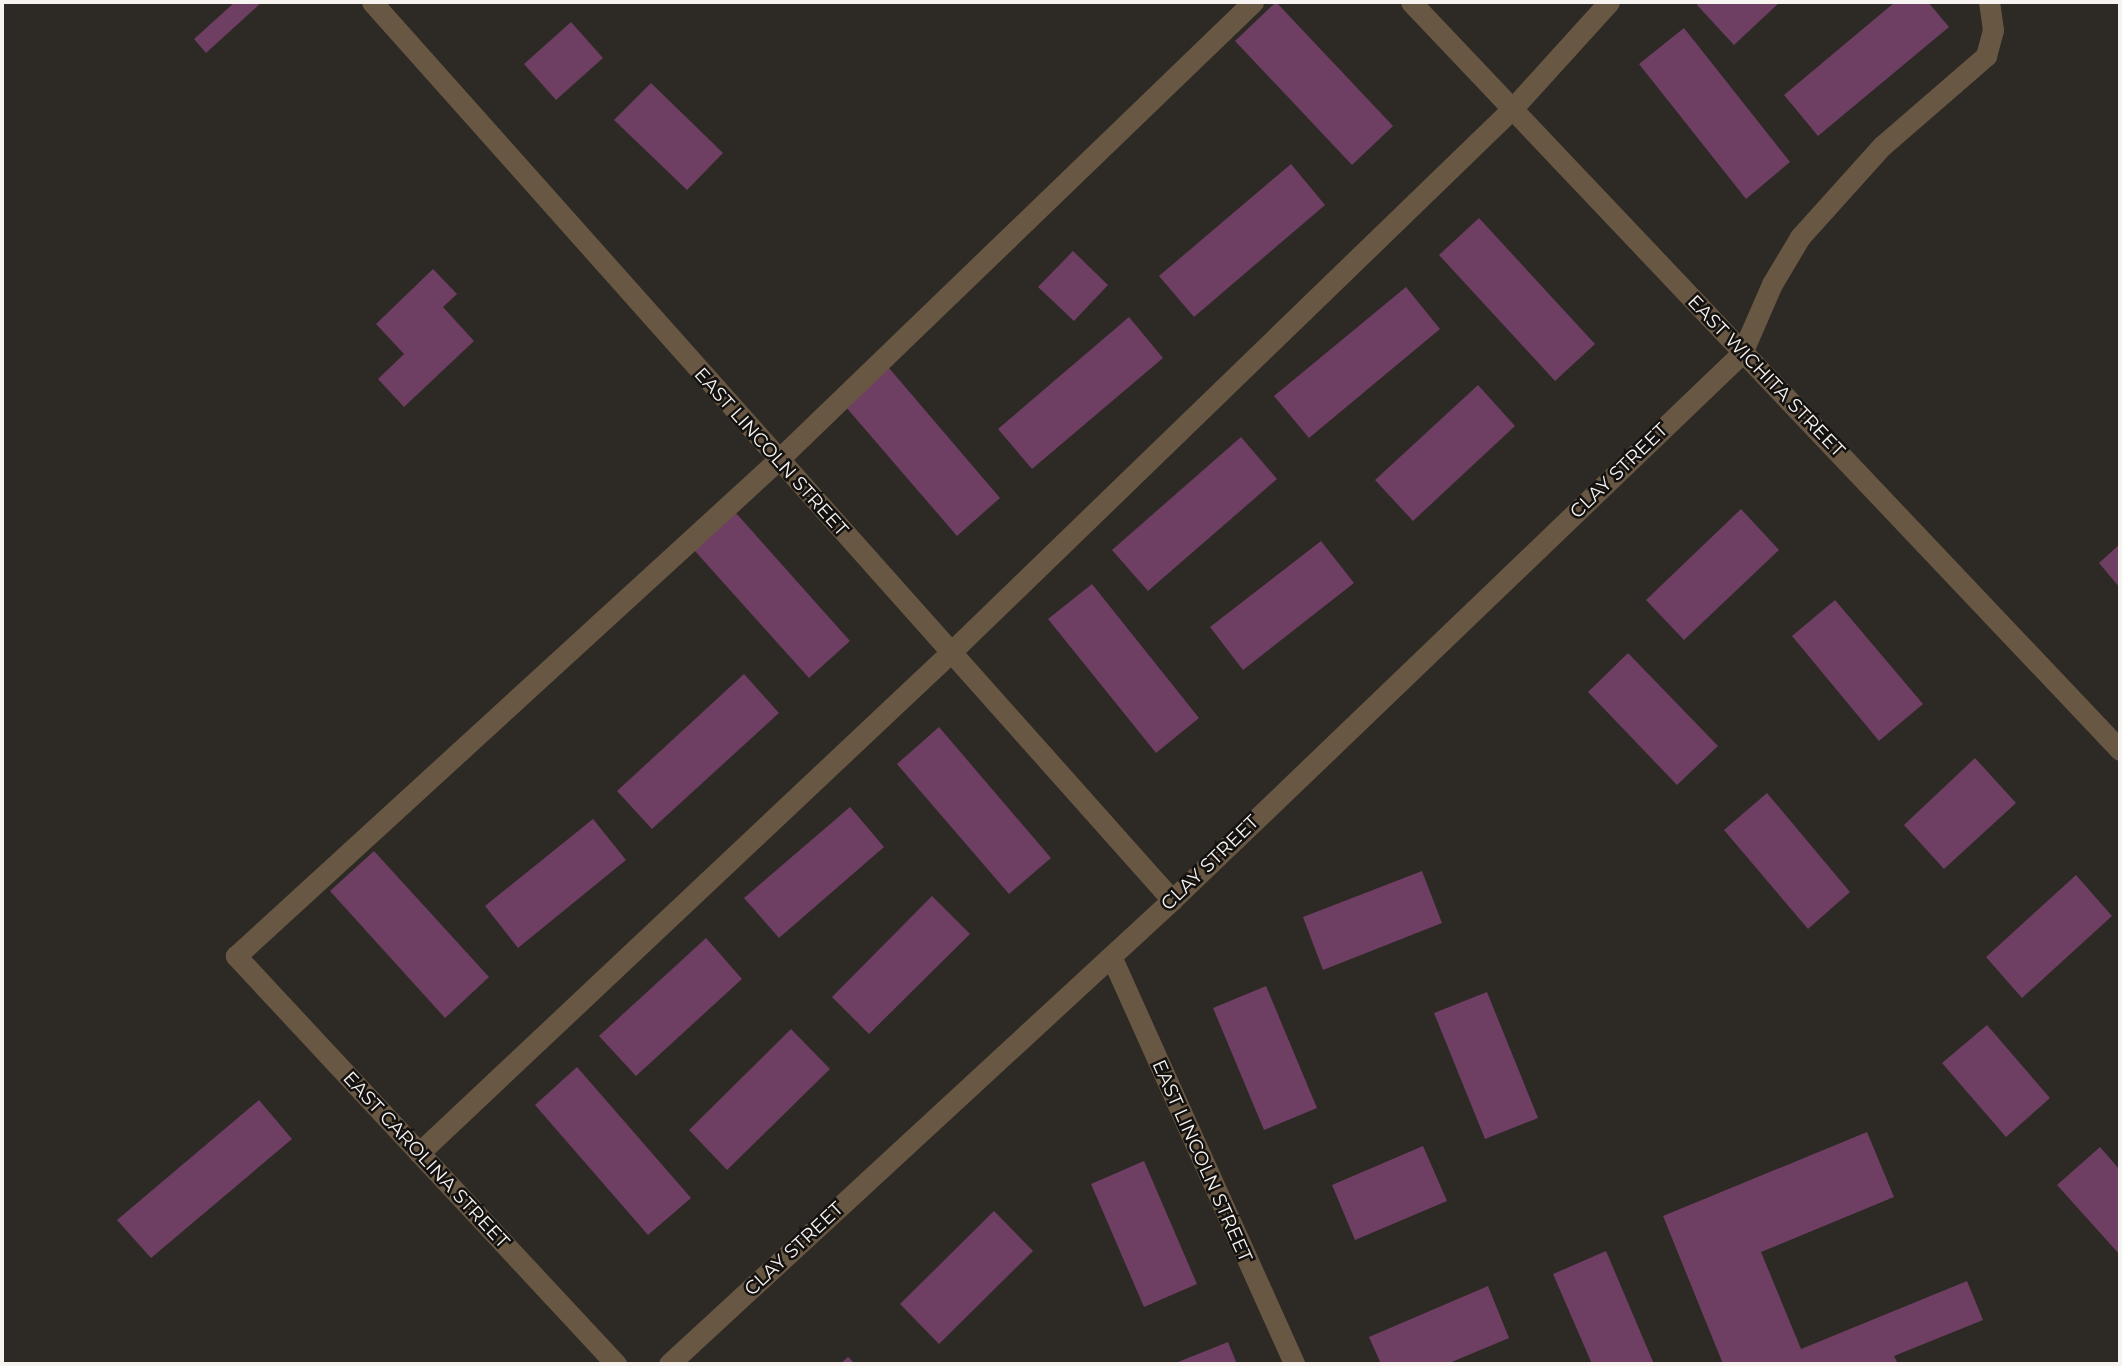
<!DOCTYPE html>
<html>
<head>
<meta charset="utf-8">
<style>
	body { margin:0 }
	#map { position:relative; width:2122px; height:1366px; overflow:hidden; background:#2d2925; font-family:Montserrat,sans-serif }
	div>[style] { position:absolute }
	[style*='--x'] { left:calc(var(--x)*1px); top:calc(var(--y)*1px); width:calc(var(--w)*1px); rotate:calc(var(--a)*1deg) }
	.building>* { inset:0; background:#6e3e63 }
	.lane>* { height:21px; margin:-10.5px; padding:0 10.5px; transform-origin:10.5px; border-radius:10.5px; background:#685742 }
	.street>* { height:21px; margin:-10.5px; padding:0 10.5px; transform-origin:10.5px; border-radius:10.5px; background:#685742 }
	span { translate:-50% -50%; white-space:nowrap; text-align:center; line-height:1.15; -webkit-text-stroke:5px #141210; paint-order:stroke }
	.street-label { font-size:19px; color:#f6f3f0 }
	.frame { position:absolute; inset:0; border:4px solid #f6f3f0; pointer-events:none }
</style>
</head>
<body>
<div id="map">
	<div class="building">
		<div style="clip-path:polygon(235px 2px,262px 2px,206px 53px,194px 39px)"></div>
		<div style="clip-path:polygon(1276px 2px,1393px 126px,1352px 165px,1235px 41px)"></div>
		<div style="clip-path:polygon(1700px 2px,1780px 2px,1734px 45px,1697px 5px)"></div>
		<div style="clip-path:polygon(1895px 2px,1928px 2px,1949px 27px,1818px 136px,1784px 95px)"></div>
		<div style="clip-path:polygon(571px 22px,603px 58px,556px 100px,524px 64px)"></div>
		<div style="clip-path:polygon(1684px 28px,1790px 162px,1746px 199px,1639px 64px)"></div>
		<div style="clip-path:polygon(651px 83px,723px 153px,687px 190px,614px 120px)"></div>
		<div style="clip-path:polygon(1291px 164px,1325px 205px,1194px 317px,1159px 276px)"></div>
		<div style="clip-path:polygon(1479px 218px,1595px 344px,1555px 381px,1439px 255px)"></div>
		<div style="clip-path:polygon(1073px 251px,1108px 285px,1074px 321px,1038px 287px)"></div>
		<div style="clip-path:polygon(433px 269px,457px 294px,443px 307px,474px 341px,404px 407px,378px 379px,404px 354px,376px 324px)"></div>
		<div style="clip-path:polygon(1406px 287px,1440px 329px,1309px 438px,1274px 396px)"></div>
		<div style="clip-path:polygon(1129px 317px,1163px 358px,1032px 469px,998px 429px)"></div>
		<div style="clip-path:polygon(889px 368px,1000px 498px,957px 536px,845px 406px)"></div>
		<div style="clip-path:polygon(1478px 385px,1515px 426px,1413px 521px,1375px 480px)"></div>
		<div style="clip-path:polygon(1241px 437px,1277px 479px,1148px 591px,1112px 550px)"></div>
		<div style="clip-path:polygon(1741px 509px,1779px 550px,1684px 640px,1646px 600px)"></div>
		<div style="clip-path:polygon(736px 513px,850px 641px,809px 678px,694px 550px)"></div>
		<div style="clip-path:polygon(1321px 541px,1354px 583px,1243px 670px,1210px 627px)"></div>
		<div style="clip-path:polygon(2120px 544px,2120px 588px,2099px 563px)"></div>
		<div style="clip-path:polygon(1092px 584px,1199px 718px,1156px 753px,1048px 619px)"></div>
		<div style="clip-path:polygon(1835px 600px,1923px 704px,1879px 741px,1792px 636px)"></div>
		<div style="clip-path:polygon(1628px 653px,1718px 746px,1677px 785px,1588px 692px)"></div>
		<div style="clip-path:polygon(744px 674px,779px 713px,652px 829px,617px 791px)"></div>
		<div style="clip-path:polygon(939px 727px,1051px 858px,1009px 894px,897px 764px)"></div>
		<div style="clip-path:polygon(1975px 758px,2016px 803px,1944px 869px,1904px 825px)"></div>
		<div style="clip-path:polygon(1767px 793px,1850px 892px,1808px 929px,1724px 830px)"></div>
		<div style="clip-path:polygon(850px 807px,884px 847px,779px 938px,744px 898px)"></div>
		<div style="clip-path:polygon(593px 819px,626px 860px,518px 948px,485px 906px)"></div>
		<div style="clip-path:polygon(374px 851px,489px 977px,445px 1018px,330px 891px)"></div>
		<div style="clip-path:polygon(1422px 871px,1442px 923px,1323px 970px,1303px 917px)"></div>
		<div style="clip-path:polygon(2076px 875px,2112px 916px,2022px 998px,1986px 957px)"></div>
		<div style="clip-path:polygon(932px 896px,970px 934px,869px 1034px,832px 997px)"></div>
		<div style="clip-path:polygon(706px 938px,742px 979px,636px 1076px,599px 1036px)"></div>
		<div style="clip-path:polygon(1266px 986px,1317px 1108px,1264px 1130px,1213px 1008px)"></div>
		<div style="clip-path:polygon(1487px 992px,1538px 1118px,1485px 1139px,1434px 1013px)"></div>
		<div style="clip-path:polygon(1987px 1025px,2050px 1098px,2006px 1137px,1942px 1063px)"></div>
		<div style="clip-path:polygon(791px 1029px,830px 1069px,727px 1170px,689px 1130px)"></div>
		<div style="clip-path:polygon(577px 1067px,691px 1198px,648px 1235px,535px 1105px)"></div>
		<div style="clip-path:polygon(259px 1100px,292px 1139px,151px 1258px,117px 1220px)"></div>
		<div style="clip-path:polygon(1867px 1132px,1894px 1197px,1761px 1252px,1801px 1349px,1967px 1281px,1983px 1320px,1894px 1356px,1898px 1364px,1723px 1364px,1663px 1216px)"></div>
		<div style="clip-path:polygon(1423px 1146px,1447px 1201px,1355px 1240px,1332px 1185px)"></div>
		<div style="clip-path:polygon(2100px 1147px,2120px 1170px,2120px 1255px,2057px 1185px)"></div>
		<div style="clip-path:polygon(1144px 1161px,1197px 1284px,1144px 1307px,1091px 1184px)"></div>
		<div style="clip-path:polygon(994px 1211px,1033px 1251px,939px 1344px,900px 1304px)"></div>
		<div style="clip-path:polygon(1606px 1251px,1654px 1364px,1592px 1364px,1553px 1274px)"></div>
		<div style="clip-path:polygon(1488px 1286px,1509px 1338px,1447px 1364px,1381px 1364px,1369px 1337px)"></div>
		<div style="clip-path:polygon(1228px 1342px,1237px 1364px,1173px 1364px)"></div>
		<div style="clip-path:polygon(848px 1357px,855px 1364px,840px 1364px)"></div>
	</div>
	<div class="lane">
		<div style="--x:1742;--y:353;--w:75;--a:-66.5"></div>
		<div style="--x:1772;--y:284;--w:55;--a:-59.2"></div>
		<div style="--x:1800;--y:237;--w:122;--a:-48"></div>
		<div style="--x:1882;--y:146;--w:138;--a:-40.9"></div>
		<div style="--x:1986;--y:56;--w:27;--a:-75"></div>
		<div style="--x:1993;--y:30;--w:28;--a:-98"></div>
		<div style="--x:419;--y:1153;--w:731;--a:-43.28"></div>
		<div style="--x:951;--y:652;--w:781;--a:-44.07"></div>
		<div style="--x:1512;--y:109;--w:144;--a:-47.8"></div>
	</div>
	<div class="street">
		<div style="--x:372;--y:2;--w:1203;--a:48.3"></div>
		<div style="--x:1411;--y:2;--w:1031;--a:46.53"></div>
		<div style="--x:1111;--y:956;--w:447;--a:65.8"></div>
		<div style="--x:616;--y:1364;--w:558;--a:-132.96"></div>
		<div style="--x:236;--y:956;--w:735;--a:-42.46"></div>
		<div style="--x:778;--y:460;--w:660;--a:-43.96"></div>
		<div style="--x:669;--y:1364;--w:684;--a:-42.69"></div>
		<div style="--x:1172;--y:900;--w:790;--a:-43.82"></div>
	</div>
	<div class="street-label">
		<span style="left:1766px;top:376px;rotate:46deg">EAST WICHITA STREET</span>
		<span style="left:771px;top:452px;rotate:48deg">EAST LINCOLN STREET</span>
		<span style="left:1619px;top:471px;rotate:-44deg">CLAY STREET</span>
		<span style="left:1210px;top:863px;rotate:-44deg">CLAY STREET</span>
		<span style="left:426px;top:1160px;rotate:47deg">EAST CAROLINA STREET</span>
		<span style="left:1202px;top:1161px;rotate:66deg">EAST LINCOLN STREET</span>
		<span style="left:794px;top:1249px;rotate:-43deg">CLAY STREET</span>
	</div>
	<div class="frame"></div>
</div>
</body>
</html>
